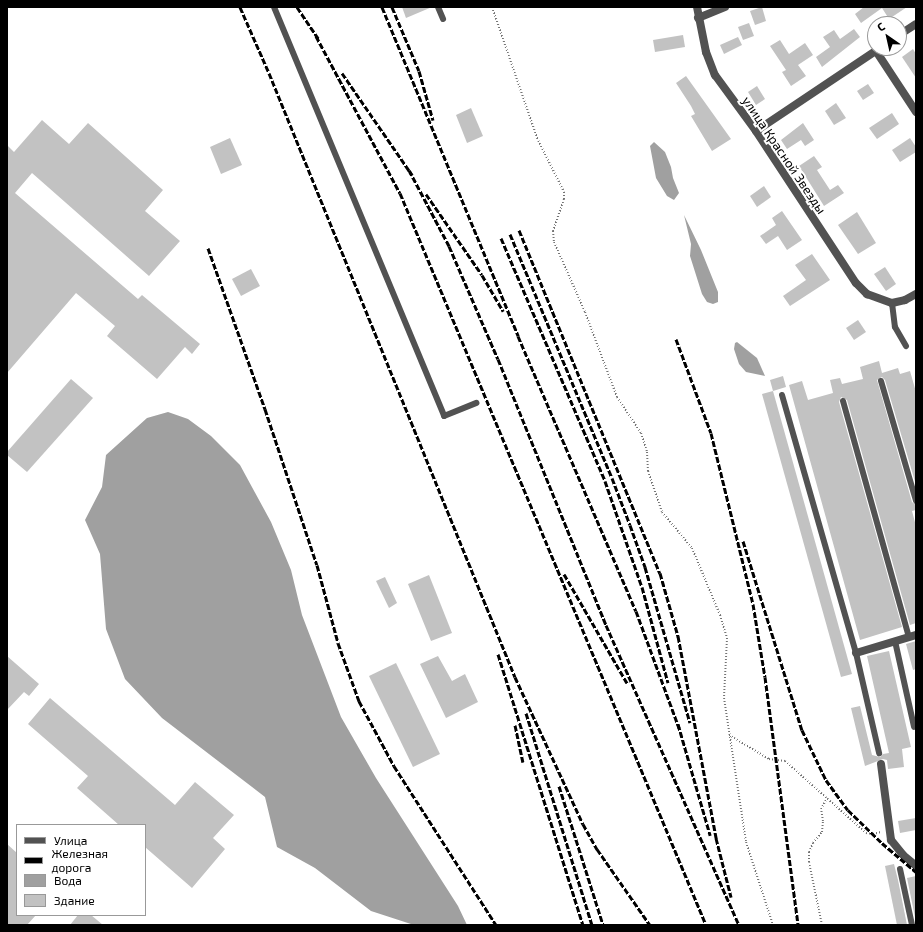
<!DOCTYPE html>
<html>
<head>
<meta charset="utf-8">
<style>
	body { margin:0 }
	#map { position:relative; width:923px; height:932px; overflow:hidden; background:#fff; font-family:"Exo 2",sans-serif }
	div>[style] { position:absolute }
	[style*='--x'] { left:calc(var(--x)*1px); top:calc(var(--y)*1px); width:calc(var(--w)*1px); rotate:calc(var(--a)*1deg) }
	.water>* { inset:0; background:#a0a0a0 }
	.building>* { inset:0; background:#c2c2c2 }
	.path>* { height:2px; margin-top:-1px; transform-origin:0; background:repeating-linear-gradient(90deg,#747474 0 1px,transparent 0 3px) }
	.lane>* { height:6px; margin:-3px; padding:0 3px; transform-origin:3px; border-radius:3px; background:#525252 }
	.street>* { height:8px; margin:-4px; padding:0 4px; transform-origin:4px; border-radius:4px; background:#525252 }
	.rail>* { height:3px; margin-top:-1.5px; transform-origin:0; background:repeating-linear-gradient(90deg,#000 0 6px,transparent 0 8px) }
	span { translate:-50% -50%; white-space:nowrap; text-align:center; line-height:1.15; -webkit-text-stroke:4px #fff; paint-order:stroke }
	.street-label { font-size:13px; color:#000 }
	.frame { position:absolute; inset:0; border:8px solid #000; pointer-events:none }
	.legend { position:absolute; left:16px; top:824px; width:130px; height:92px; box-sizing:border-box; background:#fff; border:1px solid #999; margin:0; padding:5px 7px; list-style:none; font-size:12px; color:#000 }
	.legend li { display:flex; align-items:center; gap:8px; height:20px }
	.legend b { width:20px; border:1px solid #999 }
	.north { position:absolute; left:867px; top:16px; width:40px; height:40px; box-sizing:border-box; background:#fff; border:1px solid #999; border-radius:50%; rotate:326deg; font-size:11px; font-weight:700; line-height:16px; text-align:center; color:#000 }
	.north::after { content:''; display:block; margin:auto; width:14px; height:18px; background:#000; clip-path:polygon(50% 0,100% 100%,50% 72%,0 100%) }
</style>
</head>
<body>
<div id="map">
	<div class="water">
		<div style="clip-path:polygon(654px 142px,665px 152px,671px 167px,673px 178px,679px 193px,674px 200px,667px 196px,656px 178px,650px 146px)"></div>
		<div style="clip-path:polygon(684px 215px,701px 250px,718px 292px,718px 302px,713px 304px,707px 302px,702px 294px,690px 256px,691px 244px)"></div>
		<div style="clip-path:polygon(737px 342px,757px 358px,765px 376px,746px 372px,739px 364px,734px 349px,735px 343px)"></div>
		<div style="clip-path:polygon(168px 412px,188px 419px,211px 436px,240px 465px,271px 522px,291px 570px,302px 615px,341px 717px,376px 778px,458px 906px,467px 925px,414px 925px,371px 911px,315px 868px,277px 847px,265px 797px,162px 718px,125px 679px,106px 629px,100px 554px,85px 520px,102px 487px,106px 455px,147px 418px)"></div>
	</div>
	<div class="building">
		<div style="clip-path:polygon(402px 7px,432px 7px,406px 18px)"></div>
		<div style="clip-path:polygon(762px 7px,766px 21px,755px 25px,750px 11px)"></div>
		<div style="clip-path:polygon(864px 7px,907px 7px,889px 19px,882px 8px,861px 23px,855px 14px)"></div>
		<div style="clip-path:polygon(749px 23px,754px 36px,743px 40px,738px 27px)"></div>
		<div style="clip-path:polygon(854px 29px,860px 37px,822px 67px,816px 57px,830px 47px,823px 37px,834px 30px,840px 39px)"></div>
		<div style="clip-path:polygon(683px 35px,685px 47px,655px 52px,653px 40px)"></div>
		<div style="clip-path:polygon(738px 37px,742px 45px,724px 54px,720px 45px)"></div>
		<div style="clip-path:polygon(780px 40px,789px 54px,805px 43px,813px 55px,798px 65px,806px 76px,791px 86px,782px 72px,786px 70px,770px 46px)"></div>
		<div style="clip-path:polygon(913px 49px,916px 54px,916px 78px,902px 57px)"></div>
		<div style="clip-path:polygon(686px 76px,731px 139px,712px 151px,691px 116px,695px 114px,691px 106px,676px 83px)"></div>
		<div style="clip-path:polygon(868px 84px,874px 93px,863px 100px,857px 91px)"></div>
		<div style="clip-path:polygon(757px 86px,765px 99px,756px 105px,748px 92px)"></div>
		<div style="clip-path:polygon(836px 103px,846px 118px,834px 125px,825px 111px)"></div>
		<div style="clip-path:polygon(471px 108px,483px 136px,467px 143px,456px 115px)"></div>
		<div style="clip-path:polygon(892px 113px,899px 124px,877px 139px,869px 128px)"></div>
		<div style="clip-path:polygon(42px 120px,69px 144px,88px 123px,163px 190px,145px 211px,180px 241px,149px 276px,32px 173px,15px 193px,138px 299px,142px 295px,200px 344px,192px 354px,185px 347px,157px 379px,107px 336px,115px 326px,76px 293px,7px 373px,7px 145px,14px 152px)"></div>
		<div style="clip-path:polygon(803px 123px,814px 140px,805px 146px,801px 140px,787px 149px,781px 140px)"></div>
		<div style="clip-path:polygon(230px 138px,242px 165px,221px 174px,210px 147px)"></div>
		<div style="clip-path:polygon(910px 138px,916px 147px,916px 152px,900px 162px,892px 150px)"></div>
		<div style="clip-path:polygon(814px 156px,822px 167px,817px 170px,830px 190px,838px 185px,844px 193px,824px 206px,799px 166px)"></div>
		<div style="clip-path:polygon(764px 186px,771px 197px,757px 207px,750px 196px)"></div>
		<div style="clip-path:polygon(782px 211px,802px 240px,787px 250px,778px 236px,766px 244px,760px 236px,776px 225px,772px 218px)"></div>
		<div style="clip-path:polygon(857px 212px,876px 243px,858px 254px,838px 225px)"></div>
		<div style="clip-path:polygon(812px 254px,830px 280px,790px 306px,783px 296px,806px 280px,795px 265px)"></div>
		<div style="clip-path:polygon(885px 267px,896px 284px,886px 291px,874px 274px)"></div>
		<div style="clip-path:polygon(251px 269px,260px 286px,241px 296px,232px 279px)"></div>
		<div style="clip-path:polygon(858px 320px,866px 332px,854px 340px,846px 328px)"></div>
		<div style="clip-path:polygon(879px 361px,882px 373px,898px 368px,900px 374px,910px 371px,916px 392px,916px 485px,885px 380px,882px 377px,877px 380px,912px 502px,916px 505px,916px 510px,912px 511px,916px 526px,916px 623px,910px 625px,847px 400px,841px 397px,839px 402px,902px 627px,860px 640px,789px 385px,802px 381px,808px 400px,833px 393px,830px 380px,840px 378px,842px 384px,863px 379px,860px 367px)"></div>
		<div style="clip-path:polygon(783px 376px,786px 387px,773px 391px,770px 380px)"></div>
		<div style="clip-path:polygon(71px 379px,93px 398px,27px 472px,7px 455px,7px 452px)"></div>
		<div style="clip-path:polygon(773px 391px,852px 674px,841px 677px,762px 394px)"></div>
		<div style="clip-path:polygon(429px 575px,452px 633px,431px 641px,408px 584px)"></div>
		<div style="clip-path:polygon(385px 577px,397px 603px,389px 608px,376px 581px)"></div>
		<div style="clip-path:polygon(916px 641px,916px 669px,913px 670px,906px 644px)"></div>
		<div style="clip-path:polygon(889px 651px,911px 747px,902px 749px,904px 767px,888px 769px,887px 760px,883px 759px,865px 766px,851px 708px,860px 706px,872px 755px,880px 757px,883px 754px,889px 753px,867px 656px)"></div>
		<div style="clip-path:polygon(7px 656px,39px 684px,29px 696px,24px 692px,7px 710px)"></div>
		<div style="clip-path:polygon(438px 656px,452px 681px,465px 674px,478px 702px,446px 718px,420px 664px)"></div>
		<div style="clip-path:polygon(396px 663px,440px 754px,413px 767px,369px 676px)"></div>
		<div style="clip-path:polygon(50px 698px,175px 805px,195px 782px,234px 815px,213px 838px,225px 849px,192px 888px,145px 847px,145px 825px,119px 825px,77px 788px,88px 776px,28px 724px)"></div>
		<div style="clip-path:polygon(916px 818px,916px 830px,900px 833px,898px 821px)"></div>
		<div style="clip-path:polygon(7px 844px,17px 853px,17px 915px,36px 915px,27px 925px,7px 925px)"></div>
		<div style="clip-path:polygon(894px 864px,898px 880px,907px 925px,897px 925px,885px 866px)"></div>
		<div style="clip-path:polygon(916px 876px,916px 922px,907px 878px)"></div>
		<div style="clip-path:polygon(78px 915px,91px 915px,103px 925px,70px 925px)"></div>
	</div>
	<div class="path">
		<div style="--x:492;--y:7;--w:139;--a:71"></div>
		<div style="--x:537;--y:138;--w:60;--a:63.4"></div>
		<div style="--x:564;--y:192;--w:7;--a:90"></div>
		<div style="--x:564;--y:199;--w:34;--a:109"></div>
		<div style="--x:553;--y:231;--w:11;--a:85"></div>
		<div style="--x:554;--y:242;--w:77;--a:66.1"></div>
		<div style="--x:585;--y:312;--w:91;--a:69.4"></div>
		<div style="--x:617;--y:397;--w:43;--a:56.3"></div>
		<div style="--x:641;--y:433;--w:20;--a:72"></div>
		<div style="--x:647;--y:452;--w:19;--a:87"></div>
		<div style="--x:648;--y:471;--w:43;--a:71.1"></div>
		<div style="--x:662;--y:512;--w:47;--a:50.2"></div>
		<div style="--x:692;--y:548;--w:73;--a:67.3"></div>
		<div style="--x:720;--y:615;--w:24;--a:73"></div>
		<div style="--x:727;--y:638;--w:60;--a:92.9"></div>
		<div style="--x:724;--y:698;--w:146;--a:81.3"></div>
		<div style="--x:746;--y:842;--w:87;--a:72"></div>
		<div style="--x:729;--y:735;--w:47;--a:31"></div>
		<div style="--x:769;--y:759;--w:16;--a:7"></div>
		<div style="--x:785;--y:761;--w:108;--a:41.6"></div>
		<div style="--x:866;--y:833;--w:7;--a:8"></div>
		<div style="--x:873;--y:834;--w:8;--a:-14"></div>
		<div style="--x:822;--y:925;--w:64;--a:-101.7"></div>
		<div style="--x:809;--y:862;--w:10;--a:-90"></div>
		<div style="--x:809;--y:852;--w:10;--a:-66"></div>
		<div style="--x:813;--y:843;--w:14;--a:-51"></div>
		<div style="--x:822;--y:832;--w:11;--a:-85"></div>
		<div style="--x:823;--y:821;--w:12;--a:-99"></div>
		<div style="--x:821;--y:809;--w:13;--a:-61"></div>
	</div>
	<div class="lane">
		<div style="--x:274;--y:7;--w:443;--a:67.4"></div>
		<div style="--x:444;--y:416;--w:35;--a:-22"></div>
		<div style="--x:438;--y:7;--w:13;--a:67"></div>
		<div style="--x:892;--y:303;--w:24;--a:83"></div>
		<div style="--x:895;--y:327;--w:22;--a:60"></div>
		<div style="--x:881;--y:381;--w:125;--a:73.7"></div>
		<div style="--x:782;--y:395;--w:268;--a:74"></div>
		<div style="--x:856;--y:653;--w:103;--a:77"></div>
		<div style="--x:843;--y:401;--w:245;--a:74.4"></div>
		<div style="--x:895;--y:641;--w:88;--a:77.5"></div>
		<div style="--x:900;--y:869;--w:57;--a:77.9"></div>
	</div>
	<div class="street">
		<div style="--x:697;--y:7;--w:46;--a:78.7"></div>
		<div style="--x:706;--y:52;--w:25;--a:69"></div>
		<div style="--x:715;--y:75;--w:69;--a:53.8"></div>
		<div style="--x:756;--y:131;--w:182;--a:56.7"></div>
		<div style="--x:856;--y:283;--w:16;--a:45"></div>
		<div style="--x:867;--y:294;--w:27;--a:20"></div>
		<div style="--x:892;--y:303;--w:13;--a:-13"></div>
		<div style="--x:905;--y:300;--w:13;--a:-29"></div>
		<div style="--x:698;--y:18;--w:29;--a:-22"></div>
		<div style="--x:899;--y:35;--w:20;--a:-33"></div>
		<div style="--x:876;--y:51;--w:73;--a:56.7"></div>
		<div style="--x:756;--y:131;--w:149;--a:-33.8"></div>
		<div style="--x:856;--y:653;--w:63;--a:-16.7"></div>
		<div style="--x:881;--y:764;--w:77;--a:82.5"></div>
		<div style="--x:891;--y:840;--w:19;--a:51"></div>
		<div style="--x:903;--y:855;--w:17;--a:40"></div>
	</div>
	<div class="rail">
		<div style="--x:240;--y:7;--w:72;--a:66.3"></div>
		<div style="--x:269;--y:73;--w:652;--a:67.84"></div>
		<div style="--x:515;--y:677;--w:162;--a:65.2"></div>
		<div style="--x:583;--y:824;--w:29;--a:61"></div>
		<div style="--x:597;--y:849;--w:93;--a:55.1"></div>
		<div style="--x:297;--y:7;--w:40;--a:56"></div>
		<div style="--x:382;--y:7;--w:356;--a:67.5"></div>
		<div style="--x:518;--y:336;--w:299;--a:66.8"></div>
		<div style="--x:636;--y:611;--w:125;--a:69.8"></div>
		<div style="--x:392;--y:7;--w:69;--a:67.1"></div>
		<div style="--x:419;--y:71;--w:51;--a:74.1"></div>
		<div style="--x:316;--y:36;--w:178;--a:61.9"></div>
		<div style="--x:400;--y:193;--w:793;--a:67.31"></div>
		<div style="--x:342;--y:73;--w:124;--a:55.5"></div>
		<div style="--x:409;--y:170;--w:86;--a:62.2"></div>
		<div style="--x:449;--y:246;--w:123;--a:66.6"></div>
		<div style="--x:498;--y:359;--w:287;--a:67.9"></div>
		<div style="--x:606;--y:625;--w:328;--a:66.1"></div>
		<div style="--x:426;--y:194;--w:98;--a:55.3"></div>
		<div style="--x:482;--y:275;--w:42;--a:59.7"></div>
		<div style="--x:519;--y:230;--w:371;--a:67.7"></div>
		<div style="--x:660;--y:573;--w:66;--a:74.1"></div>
		<div style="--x:678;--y:636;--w:206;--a:79.3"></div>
		<div style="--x:716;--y:838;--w:61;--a:75.7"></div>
		<div style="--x:510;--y:234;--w:264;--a:67.3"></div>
		<div style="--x:612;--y:478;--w:50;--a:69"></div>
		<div style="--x:630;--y:525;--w:45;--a:70.3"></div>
		<div style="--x:645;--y:567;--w:162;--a:73.9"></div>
		<div style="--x:501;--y:238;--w:264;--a:66.8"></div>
		<div style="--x:605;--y:481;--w:112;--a:70.8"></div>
		<div style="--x:642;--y:587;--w:99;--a:74.8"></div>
		<div style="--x:208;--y:248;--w:171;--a:70.5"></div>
		<div style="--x:265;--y:409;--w:164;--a:71.6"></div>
		<div style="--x:317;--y:565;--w:81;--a:74.9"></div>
		<div style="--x:338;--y:643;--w:62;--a:70.1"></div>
		<div style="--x:359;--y:701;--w:74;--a:61.7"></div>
		<div style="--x:394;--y:766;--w:189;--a:57.3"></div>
		<div style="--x:676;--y:339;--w:100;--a:69.6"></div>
		<div style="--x:711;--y:433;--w:176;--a:76.2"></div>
		<div style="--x:753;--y:604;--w:74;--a:80.7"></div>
		<div style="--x:765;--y:677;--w:250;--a:82.4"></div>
		<div style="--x:743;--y:541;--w:198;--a:72.7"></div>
		<div style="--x:802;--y:730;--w:55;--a:64.4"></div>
		<div style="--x:826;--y:780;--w:37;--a:54"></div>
		<div style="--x:848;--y:810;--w:47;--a:44.1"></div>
		<div style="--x:882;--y:843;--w:45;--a:40.5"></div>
		<div style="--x:564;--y:574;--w:126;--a:60"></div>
		<div style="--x:498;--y:654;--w:284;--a:72.6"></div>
		<div style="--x:526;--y:713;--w:222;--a:72.7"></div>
		<div style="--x:678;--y:724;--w:116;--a:73.9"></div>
		<div style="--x:515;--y:725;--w:38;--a:78"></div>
		<div style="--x:559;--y:786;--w:146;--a:72.4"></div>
	</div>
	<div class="street-label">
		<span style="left:784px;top:155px;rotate:56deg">улица Красной Звезды</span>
	</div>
	<div class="frame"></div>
	<ul class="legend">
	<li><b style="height:5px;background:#525252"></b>Улица</li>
	<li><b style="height:5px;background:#000"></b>Железная дорога</li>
	<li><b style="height:11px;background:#a0a0a0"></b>Вода</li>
	<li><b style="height:11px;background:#c2c2c2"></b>Здание</li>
	</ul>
	<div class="north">С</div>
</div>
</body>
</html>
